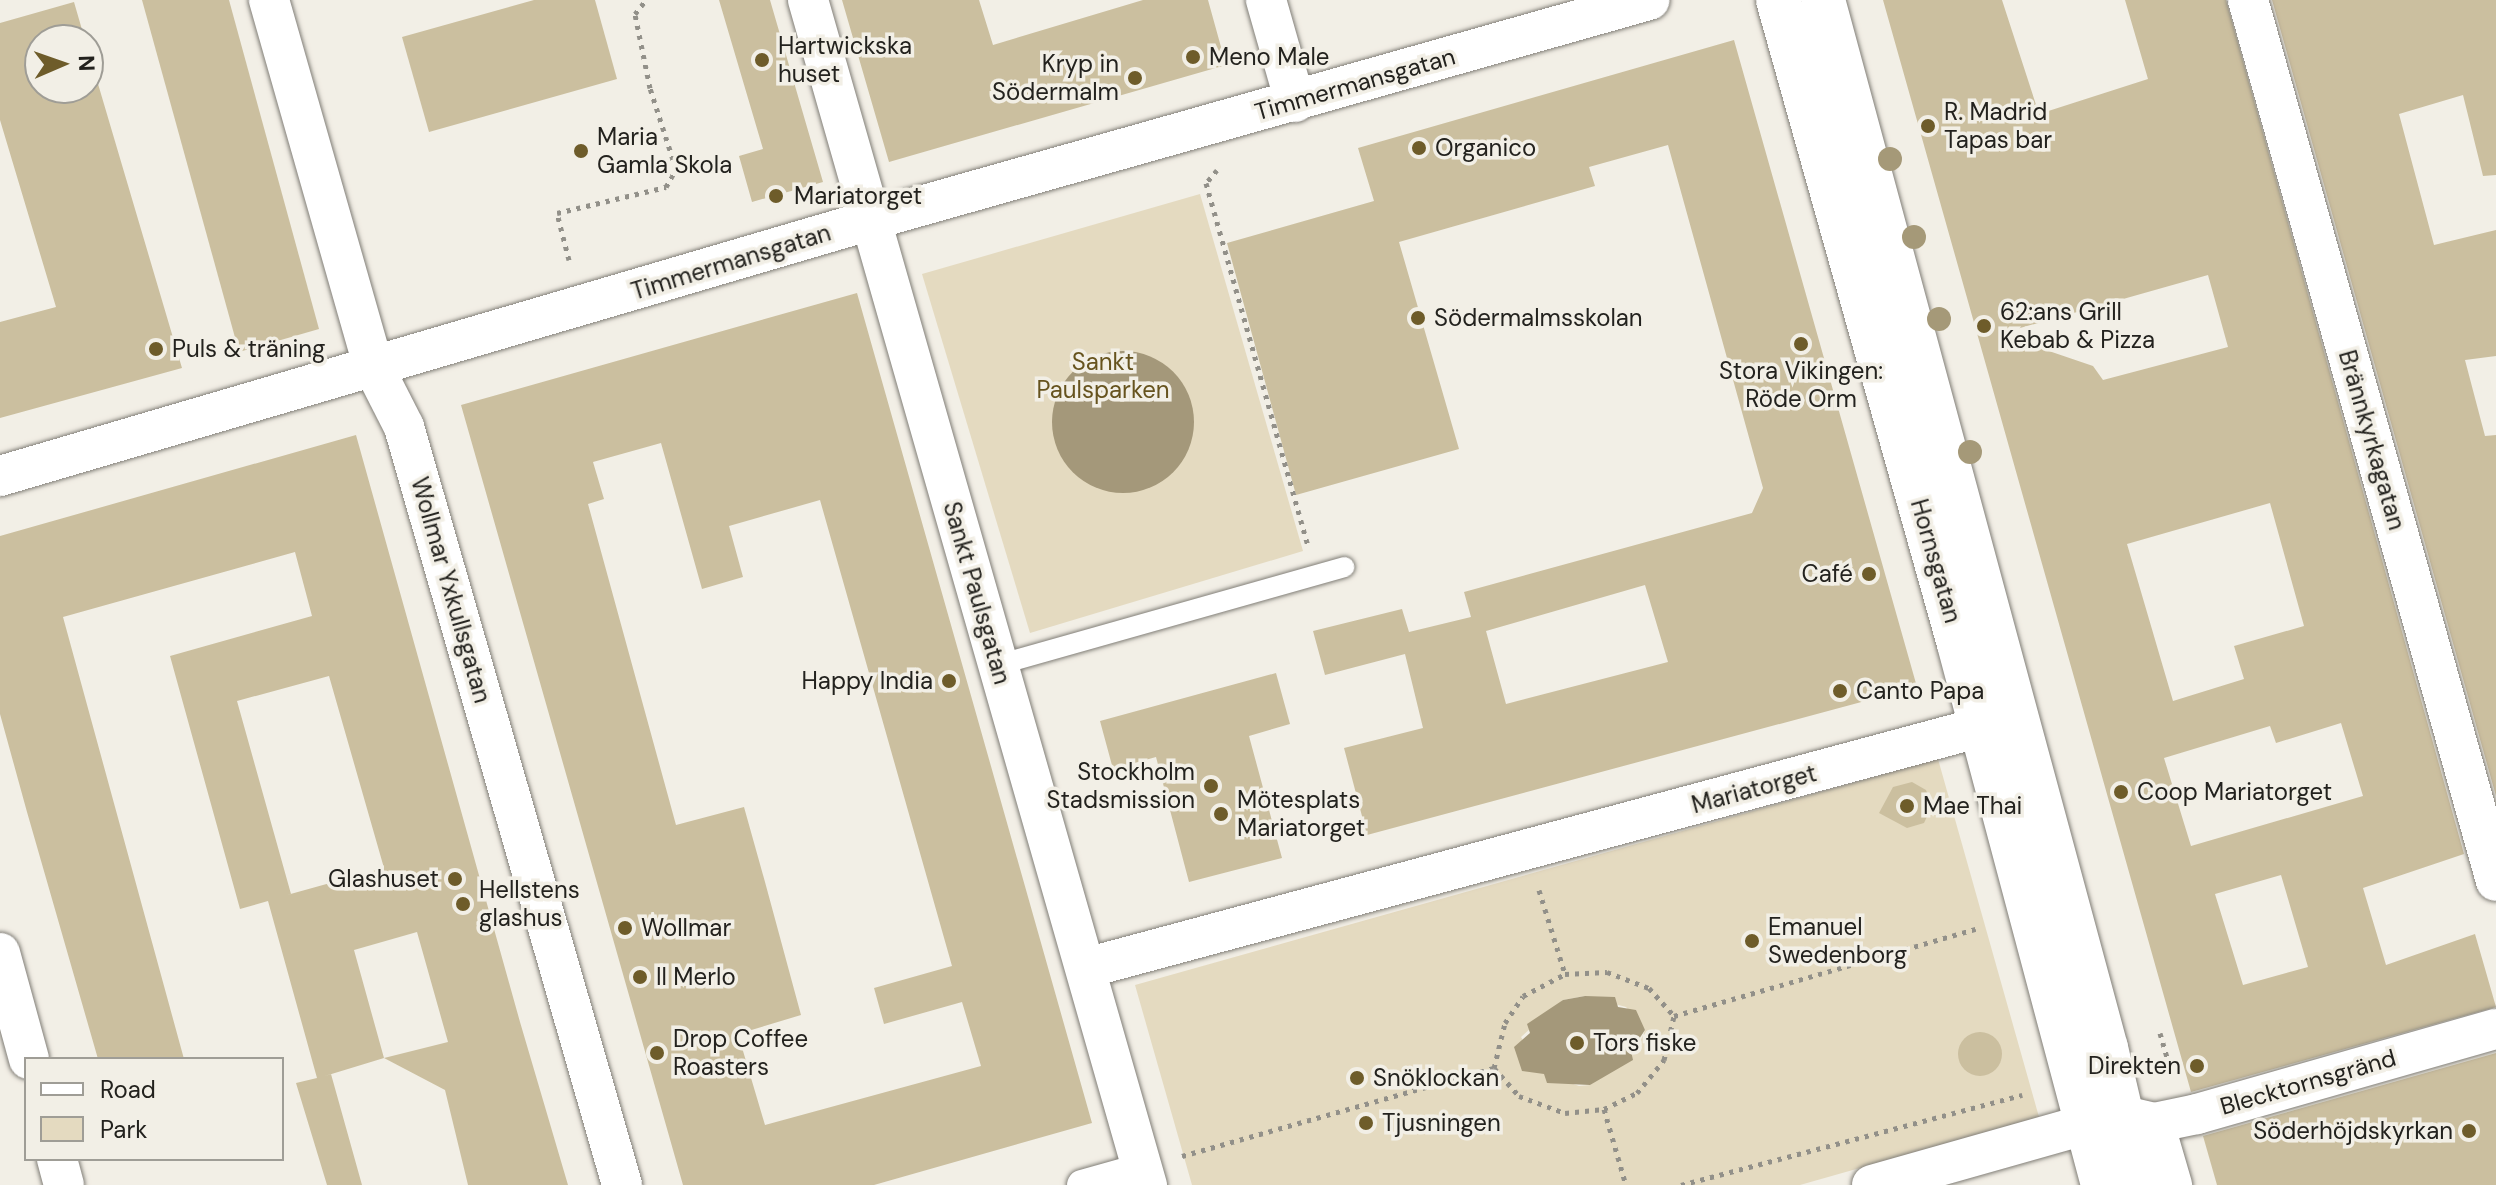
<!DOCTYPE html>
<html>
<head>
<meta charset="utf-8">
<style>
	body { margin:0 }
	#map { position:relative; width:2496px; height:1185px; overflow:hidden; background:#f2efe6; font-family:"DM Sans",sans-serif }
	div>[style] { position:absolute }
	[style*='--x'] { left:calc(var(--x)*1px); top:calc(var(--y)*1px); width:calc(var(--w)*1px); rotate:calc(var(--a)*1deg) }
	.green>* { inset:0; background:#e4dac0 }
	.water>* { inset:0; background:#a4987a }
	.round { border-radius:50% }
	.building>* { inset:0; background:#cbbf9f }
	.path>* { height:5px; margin-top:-2.5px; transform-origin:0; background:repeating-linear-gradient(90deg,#929089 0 4px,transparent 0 10px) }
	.roads { filter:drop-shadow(0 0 2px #817e77) drop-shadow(0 0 2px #817e77) }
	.service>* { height:20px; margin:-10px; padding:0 10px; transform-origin:10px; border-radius:10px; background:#fff }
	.pedestrian>* { height:30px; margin:-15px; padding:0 15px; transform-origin:15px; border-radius:15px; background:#fff }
	.minor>* { height:40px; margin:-20px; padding:0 20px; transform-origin:20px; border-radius:20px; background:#fff }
	.tertiary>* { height:44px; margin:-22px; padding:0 22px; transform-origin:22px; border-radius:22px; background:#fff }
	.trees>* { width:24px; height:24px; margin:-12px; border-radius:50%; background:#a59978 }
	.dots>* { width:22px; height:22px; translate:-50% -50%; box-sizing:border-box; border:4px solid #f2efe6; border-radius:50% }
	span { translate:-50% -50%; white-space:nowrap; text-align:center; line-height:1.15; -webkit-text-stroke:7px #f2efe6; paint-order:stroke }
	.poi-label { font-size:24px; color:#23221e }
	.left { translate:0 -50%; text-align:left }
	.right { translate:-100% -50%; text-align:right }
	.street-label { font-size:24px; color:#23221e }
	.park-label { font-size:24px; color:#66531e }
	.legend { position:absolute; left:24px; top:1057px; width:260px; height:104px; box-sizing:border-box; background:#f2efe6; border:2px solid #9f9d96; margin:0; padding:10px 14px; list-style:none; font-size:24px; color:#23221e }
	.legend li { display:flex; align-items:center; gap:16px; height:40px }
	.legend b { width:40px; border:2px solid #9f9d96 }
	.north { position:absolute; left:24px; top:24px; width:80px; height:80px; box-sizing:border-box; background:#f2efe6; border:2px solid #9f9d96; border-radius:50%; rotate:88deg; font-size:22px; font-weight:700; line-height:32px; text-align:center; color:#23221e }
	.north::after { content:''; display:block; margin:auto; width:28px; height:36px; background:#6e5c2a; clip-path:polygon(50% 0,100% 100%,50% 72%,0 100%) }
</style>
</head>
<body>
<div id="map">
	<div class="green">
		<div style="clip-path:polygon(1200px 194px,1303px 551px,1030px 633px,922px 274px)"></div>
		<div style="clip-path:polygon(evenodd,1938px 759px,2039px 1117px,1800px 1185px,1192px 1185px,1135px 985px,1938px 759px,1585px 996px,1626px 1007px,1645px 1030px,1638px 1047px,1590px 1085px,1579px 1086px,1545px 1074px,1521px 1037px,1563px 1000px,1585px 996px)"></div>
	</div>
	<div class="water">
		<div class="round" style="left:1052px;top:351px;width:142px;height:142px"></div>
		<div style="clip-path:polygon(1585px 996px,1615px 997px,1618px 1007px,1636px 1010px,1645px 1030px,1631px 1051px,1633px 1060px,1590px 1085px,1547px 1083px,1544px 1074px,1522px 1071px,1514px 1047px,1530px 1033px,1527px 1024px,1563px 1000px)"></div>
	</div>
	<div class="building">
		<div style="clip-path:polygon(142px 0,229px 0,319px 329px,239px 352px)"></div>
		<div style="clip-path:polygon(534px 0,595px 0,617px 79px,429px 132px,402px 37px)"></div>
		<div style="clip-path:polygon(719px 0,770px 0,823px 182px,752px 202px,739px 156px,763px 149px)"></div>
		<div style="clip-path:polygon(842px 0,979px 0,993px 45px,1143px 0,1208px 0,1226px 65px,889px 162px)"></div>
		<div style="clip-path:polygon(evenodd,1883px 0,2002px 0,2039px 114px,2148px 79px,2125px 0,2226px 0,2464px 854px,2363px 888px,2386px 965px,2475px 934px,2496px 1007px,2191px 1092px,1883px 0,2208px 275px,2228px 347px,2103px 380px,2093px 366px,1999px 334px,2208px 275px,1883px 0,2270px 503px,2304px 626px,2234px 646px,2244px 679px,2173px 701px,2127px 544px,2270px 503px,1883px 0,2341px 723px,2363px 796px,2191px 846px,2164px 758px,2270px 726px,2276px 743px,2341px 723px,1883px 0,2281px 875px,2308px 967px,2243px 985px,2215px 894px,2281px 875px)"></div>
		<div style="clip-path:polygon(2272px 0,2496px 0,2496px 175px,2483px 176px,2463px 95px,2399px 114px,2434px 245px,2496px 230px,2496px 356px,2465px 360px,2485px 436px,2496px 435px,2496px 796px)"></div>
		<div style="clip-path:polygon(74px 2px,85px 40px,40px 40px,40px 88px,88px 88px,88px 50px,182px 368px,0 418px,0 322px,56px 307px,0 120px,0 23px)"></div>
		<div style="clip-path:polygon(evenodd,1734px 40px,1917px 687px,1367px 835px,1344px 748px,1423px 728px,1405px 654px,1325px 675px,1313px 631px,1402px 609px,1409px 632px,1471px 617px,1464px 592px,1752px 513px,1763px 488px,1668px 145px,1589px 167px,1595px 186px,1399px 242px,1459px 449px,1296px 495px,1227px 243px,1374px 201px,1358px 148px,1734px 40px,1645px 585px,1668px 662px,1506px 704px,1486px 631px,1645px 585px)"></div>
		<div style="clip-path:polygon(evenodd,857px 293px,1092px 1123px,874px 1185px,683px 1185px,461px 405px,857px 293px,661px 443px,702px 589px,743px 577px,729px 526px,820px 500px,952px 966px,874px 988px,884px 1024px,962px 1002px,981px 1066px,765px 1125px,738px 1034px,801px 1015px,765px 882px,744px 807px,676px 825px,588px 504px,604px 499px,593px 462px,661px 443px)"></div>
		<div style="clip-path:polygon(evenodd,356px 435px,520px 1022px,568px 1185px,468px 1185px,445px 1090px,384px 1058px,325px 1076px,331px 1074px,362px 1185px,327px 1185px,296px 1083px,317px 1078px,268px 901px,240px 909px,170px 656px,312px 616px,295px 552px,63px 617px,184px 1059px,98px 1059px,27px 812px,0 714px,0 536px,356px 435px,329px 676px,384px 868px,287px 895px,291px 894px,237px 701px,329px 676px,356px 435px,417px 932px,448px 1042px,384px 1058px,354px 950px,417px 932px)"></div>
		<div style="clip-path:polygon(1276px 673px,1290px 724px,1249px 736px,1282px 858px,1189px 882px,1156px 757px,1113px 769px,1100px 721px)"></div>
		<div style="clip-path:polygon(1912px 782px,1926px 790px,1932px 806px,1924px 823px,1907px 828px,1879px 813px,1893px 787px)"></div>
		<div class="round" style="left:1958px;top:1032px;width:44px;height:44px"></div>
		<div style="clip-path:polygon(2496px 1053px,2496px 1185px,2217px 1185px,2203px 1136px)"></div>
	</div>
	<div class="path">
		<div style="--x:1217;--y:170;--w:17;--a:130"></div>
		<div style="--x:1206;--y:183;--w:378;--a:74.3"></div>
		<div style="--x:569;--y:260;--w:49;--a:-104.3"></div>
		<div style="--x:557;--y:213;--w:112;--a:-13.4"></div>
		<div style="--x:666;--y:187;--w:21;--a:-61"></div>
		<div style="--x:676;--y:169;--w:85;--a:-107.8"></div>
		<div style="--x:650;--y:88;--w:76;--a:-101.5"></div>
		<div style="--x:635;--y:14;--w:18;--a:-52"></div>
		<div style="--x:1539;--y:890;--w:88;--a:72.8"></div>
		<div style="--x:1674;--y:1016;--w:314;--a:-16.1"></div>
		<div style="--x:2160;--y:1033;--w:47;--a:73.9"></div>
		<div style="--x:1494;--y:1068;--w:46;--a:-76.3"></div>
		<div style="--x:1505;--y:1023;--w:32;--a:-56"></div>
		<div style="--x:1523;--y:996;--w:47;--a:-27.6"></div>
		<div style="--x:1565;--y:974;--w:42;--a:-2.7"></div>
		<div style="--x:1607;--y:972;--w:45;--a:20.9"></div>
		<div style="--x:1649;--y:988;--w:38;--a:48"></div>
		<div style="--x:1494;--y:1068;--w:38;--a:48"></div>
		<div style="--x:1519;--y:1096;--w:49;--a:20.3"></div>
		<div style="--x:1565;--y:1113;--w:39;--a:-6"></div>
		<div style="--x:1604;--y:1109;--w:37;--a:-26"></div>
		<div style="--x:1637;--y:1093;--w:43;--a:-50.7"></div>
		<div style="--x:1664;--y:1060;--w:45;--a:-77.2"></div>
		<div style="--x:1604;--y:1109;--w:79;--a:73.9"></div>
		<div style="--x:1182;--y:1156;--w:324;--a:-15.8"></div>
		<div style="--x:1681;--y:1185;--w:353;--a:-14.8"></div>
	</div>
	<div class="roads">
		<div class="service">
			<div style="--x:998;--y:665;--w:360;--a:-15.8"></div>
		</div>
		<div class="pedestrian">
			<div style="--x:1082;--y:1185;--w:62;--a:-15.8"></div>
		</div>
		<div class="minor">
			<div style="--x:269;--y:0;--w:383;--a:74.1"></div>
			<div style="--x:374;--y:368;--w:66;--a:63"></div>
			<div style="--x:404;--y:427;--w:789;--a:73.95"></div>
			<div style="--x:808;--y:0;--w:1233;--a:74.04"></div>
			<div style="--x:1266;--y:0;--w:106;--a:74.1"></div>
			<div style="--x:2248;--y:0;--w:915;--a:74.28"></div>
			<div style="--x:0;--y:476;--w:908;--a:-16.38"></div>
			<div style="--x:871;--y:220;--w:809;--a:-15.79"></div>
			<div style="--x:0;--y:953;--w:110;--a:74.7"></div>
			<div style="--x:1086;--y:968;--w:927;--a:-15.07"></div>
			<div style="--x:2154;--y:1123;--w:65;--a:73.8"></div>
			<div style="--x:57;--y:1159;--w:27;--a:75"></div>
			<div style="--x:1872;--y:1185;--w:258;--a:-15.8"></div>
			<div style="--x:2120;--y:1115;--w:35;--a:13"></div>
			<div style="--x:2154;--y:1123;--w:44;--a:-11.8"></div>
			<div style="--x:2197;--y:1114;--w:311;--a:-15.9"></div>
		</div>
		<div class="tertiary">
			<div style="--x:1778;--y:0;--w:669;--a:74.3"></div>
			<div style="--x:1959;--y:644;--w:560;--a:75.09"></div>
			<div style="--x:1823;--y:0;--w:1086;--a:74.89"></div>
			<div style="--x:2106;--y:1048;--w:141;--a:76.9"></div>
		</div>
	</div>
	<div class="trees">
		<div style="left:1890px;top:159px"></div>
		<div style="left:1914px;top:237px"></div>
		<div style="left:1939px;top:319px"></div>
		<div style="left:1970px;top:452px"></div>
	</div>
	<div class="dots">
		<div style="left:1193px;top:57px;background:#6e5c2a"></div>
		<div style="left:762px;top:60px;background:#6e5c2a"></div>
		<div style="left:1135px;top:78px;background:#6e5c2a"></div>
		<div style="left:1928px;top:126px;background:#6e5c2a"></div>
		<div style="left:1419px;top:148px;background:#6e5c2a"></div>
		<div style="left:581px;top:151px;background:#6e5c2a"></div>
		<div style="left:776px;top:196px;background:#6e5c2a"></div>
		<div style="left:1418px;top:318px;background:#6e5c2a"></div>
		<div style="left:1984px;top:326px;background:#6e5c2a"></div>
		<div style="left:1801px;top:344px;background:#6e5c2a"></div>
		<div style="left:156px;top:349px;background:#6e5c2a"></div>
		<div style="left:1869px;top:574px;background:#6e5c2a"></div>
		<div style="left:949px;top:681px;background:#6e5c2a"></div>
		<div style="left:1840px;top:691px;background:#6e5c2a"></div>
		<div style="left:1211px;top:786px;background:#6e5c2a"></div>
		<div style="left:2121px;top:792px;background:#6e5c2a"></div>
		<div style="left:1907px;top:806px;background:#6e5c2a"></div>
		<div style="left:1221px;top:814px;background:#6e5c2a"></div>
		<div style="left:455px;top:879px;background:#6e5c2a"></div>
		<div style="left:463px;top:904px;background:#6e5c2a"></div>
		<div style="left:625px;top:928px;background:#6e5c2a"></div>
		<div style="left:1752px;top:941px;background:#6e5c2a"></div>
		<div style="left:640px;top:977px;background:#6e5c2a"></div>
		<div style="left:1577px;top:1043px;background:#6e5c2a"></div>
		<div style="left:657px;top:1053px;background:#6e5c2a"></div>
		<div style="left:2197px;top:1066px;background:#6e5c2a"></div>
		<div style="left:1357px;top:1078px;background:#6e5c2a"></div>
		<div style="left:1366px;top:1123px;background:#6e5c2a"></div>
		<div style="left:2469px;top:1131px;background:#6e5c2a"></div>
	</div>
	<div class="poi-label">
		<span class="left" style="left:778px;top:60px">Hartwickska<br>huset</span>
		<span class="left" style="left:1209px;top:57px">Meno Male</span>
		<span class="right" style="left:1119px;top:78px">Kryp in<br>Södermalm</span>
		<span class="left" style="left:1944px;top:126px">R. Madrid<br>Tapas bar</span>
		<span class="left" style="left:597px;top:151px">Maria<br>Gamla Skola</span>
		<span class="left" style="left:1435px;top:148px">Organico</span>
		<span class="left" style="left:794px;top:196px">Mariatorget</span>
		<span class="left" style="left:2000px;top:326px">62:ans Grill<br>Kebab &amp; Pizza</span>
		<span class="left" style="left:1434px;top:318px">Södermalmsskolan</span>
		<span class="left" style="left:172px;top:349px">Puls &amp; träning</span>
		<span style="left:1801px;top:385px">Stora Vikingen:<br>Röde Orm</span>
		<span class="right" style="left:1853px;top:574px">Café</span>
		<span class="right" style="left:933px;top:681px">Happy India</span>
		<span class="left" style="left:1856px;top:691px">Canto Papa</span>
		<span class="right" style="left:1195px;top:786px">Stockholm<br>Stadsmission</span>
		<span class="left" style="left:2137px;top:792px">Coop Mariatorget</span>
		<span class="left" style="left:1237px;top:814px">Mötesplats<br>Mariatorget</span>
		<span class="left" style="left:1923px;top:806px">Mae Thai</span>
		<span class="right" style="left:439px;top:879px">Glashuset</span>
		<span class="left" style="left:479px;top:904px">Hellstens<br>glashus</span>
		<span class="left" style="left:1768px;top:941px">Emanuel<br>Swedenborg</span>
		<span class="left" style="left:641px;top:928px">Wollmar</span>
		<span class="left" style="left:656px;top:977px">Il Merlo</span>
		<span class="left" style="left:673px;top:1053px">Drop Coffee<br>Roasters</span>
		<span class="left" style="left:1593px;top:1043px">Tors fiske</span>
		<span class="right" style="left:2181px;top:1066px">Direkten</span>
		<span class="left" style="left:1373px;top:1078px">Snöklockan</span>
		<span class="left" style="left:1382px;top:1123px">Tjusningen</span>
		<span class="right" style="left:2453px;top:1131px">Söderhöjdskyrkan</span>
	</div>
	<div class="street-label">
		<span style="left:1355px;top:84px;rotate:-16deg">Timmermansgatan</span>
		<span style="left:731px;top:262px;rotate:-17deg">Timmermansgatan</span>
		<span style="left:2372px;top:440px;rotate:74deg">Brännkyrkagatan</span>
		<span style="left:1936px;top:561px;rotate:74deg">Hornsgatan</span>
		<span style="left:451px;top:590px;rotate:74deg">Wollmar Yxkullsgatan</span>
		<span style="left:977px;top:593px;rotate:74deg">Sankt Paulsgatan</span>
		<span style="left:1754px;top:789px;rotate:-15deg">Mariatorget</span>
		<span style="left:2308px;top:1082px;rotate:-16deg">Blecktornsgränd</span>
	</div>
	<div class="park-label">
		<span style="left:1103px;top:376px">Sankt<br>Paulsparken</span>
	</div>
	<ul class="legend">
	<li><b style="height:10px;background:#fff"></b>Road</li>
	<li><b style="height:22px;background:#e4dac0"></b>Park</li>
	</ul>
	<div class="north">N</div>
</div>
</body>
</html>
